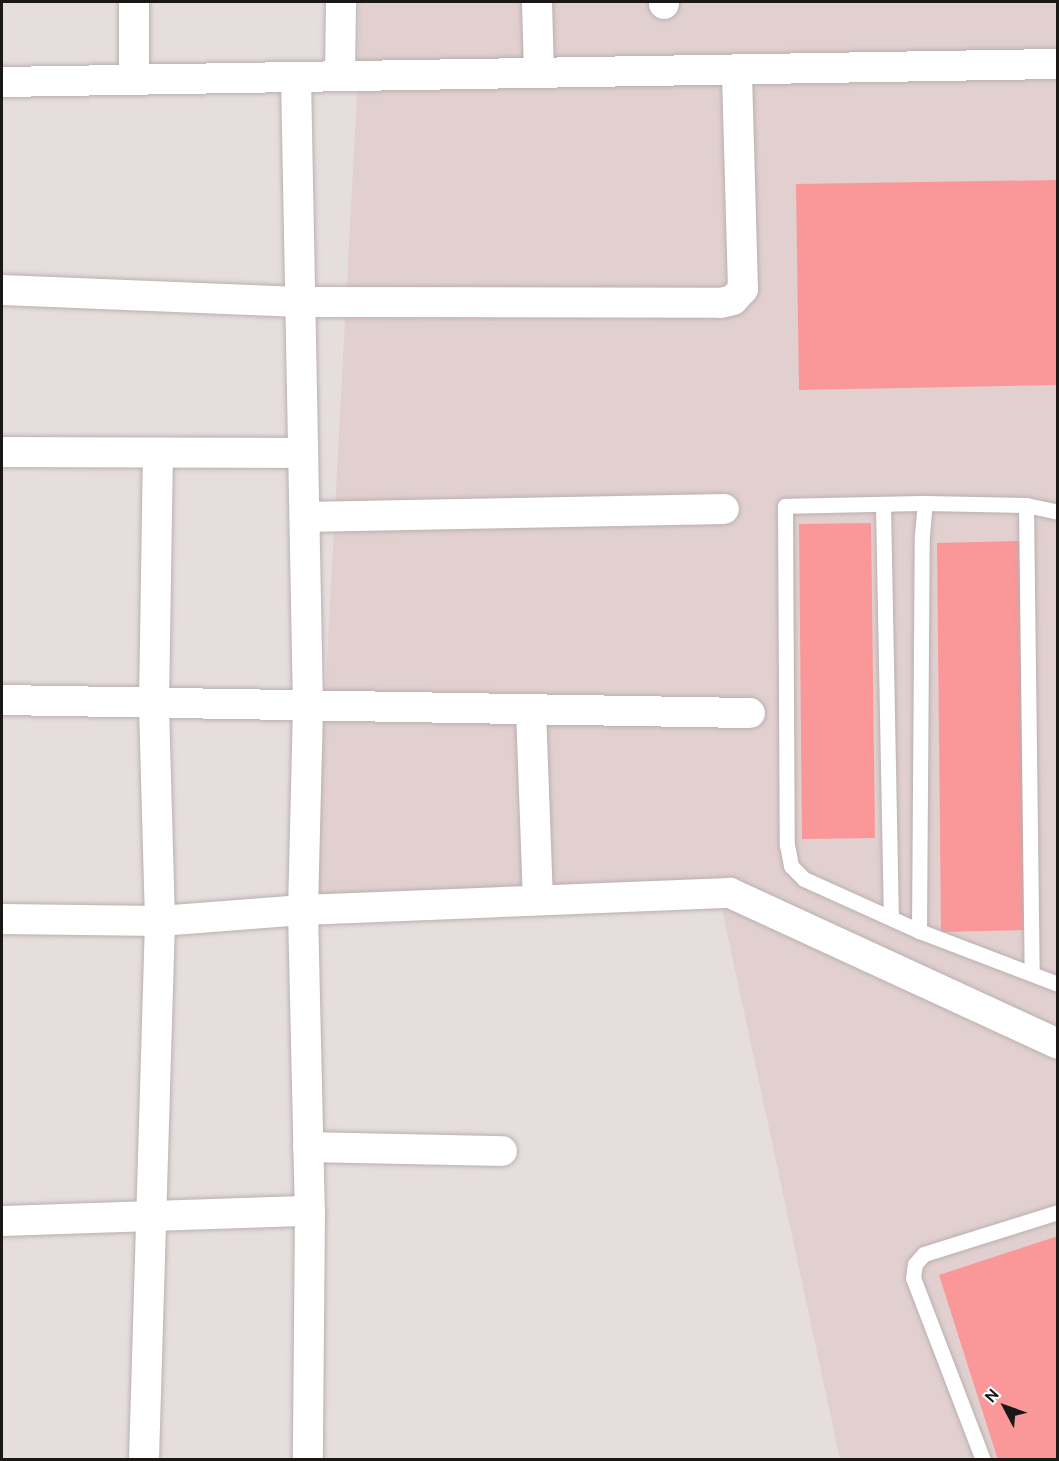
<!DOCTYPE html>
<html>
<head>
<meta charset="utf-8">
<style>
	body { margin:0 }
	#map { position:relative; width:1059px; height:1461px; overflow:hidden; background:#e6dddd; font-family:Ubuntu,sans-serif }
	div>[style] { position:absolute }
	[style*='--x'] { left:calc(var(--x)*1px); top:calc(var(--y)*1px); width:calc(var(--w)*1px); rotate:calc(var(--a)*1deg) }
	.built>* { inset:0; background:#e1d0cf }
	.building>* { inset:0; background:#fa9798 }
	.roads { filter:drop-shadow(0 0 2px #b9b0b0) drop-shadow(0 0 2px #b9b0b0) }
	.service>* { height:15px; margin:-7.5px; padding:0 7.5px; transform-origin:7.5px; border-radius:7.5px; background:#fff }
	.minor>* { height:30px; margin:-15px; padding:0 15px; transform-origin:15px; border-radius:15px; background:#fff }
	span { translate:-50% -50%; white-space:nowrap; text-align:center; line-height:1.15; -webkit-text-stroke:6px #fff; paint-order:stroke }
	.frame { position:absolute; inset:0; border:3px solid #1a1717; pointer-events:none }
	.north { position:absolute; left:975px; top:1377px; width:60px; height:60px; -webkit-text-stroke:4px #fff; paint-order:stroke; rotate:311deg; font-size:16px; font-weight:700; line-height:24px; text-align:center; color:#1a1717 }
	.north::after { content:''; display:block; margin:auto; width:21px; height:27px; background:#1a1717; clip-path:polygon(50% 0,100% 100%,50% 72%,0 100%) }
</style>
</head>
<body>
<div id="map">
	<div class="built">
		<div style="clip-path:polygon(359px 2px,1057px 2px,1057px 1459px,840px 1459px,721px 904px,313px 924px,358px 76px)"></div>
	</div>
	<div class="building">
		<div style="clip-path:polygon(1058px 180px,1058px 385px,799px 390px,796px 184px)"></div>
		<div style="clip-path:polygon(871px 523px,875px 838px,802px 839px,799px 524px)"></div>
		<div style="clip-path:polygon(1020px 541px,1024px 930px,941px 932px,937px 543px)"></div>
		<div style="clip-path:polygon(1058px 1236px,1058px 1460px,998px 1460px,939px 1275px)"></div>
	</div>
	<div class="roads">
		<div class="service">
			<div style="--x:925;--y:503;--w:140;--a:178.8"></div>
			<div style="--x:785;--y:506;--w:339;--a:89.7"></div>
			<div style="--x:787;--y:845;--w:21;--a:79"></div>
			<div style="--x:791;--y:866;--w:18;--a:45"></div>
			<div style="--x:804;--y:879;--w:126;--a:24.3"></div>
			<div style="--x:919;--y:931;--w:149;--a:20.9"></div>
			<div style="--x:1026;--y:505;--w:468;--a:89.3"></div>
			<div style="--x:883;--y:506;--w:412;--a:88.9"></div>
			<div style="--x:919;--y:931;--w:396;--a:-89.6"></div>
			<div style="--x:922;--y:535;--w:32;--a:-85"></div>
			<div style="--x:925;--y:503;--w:101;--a:1.1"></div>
			<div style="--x:1026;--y:505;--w:33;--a:12"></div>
			<div style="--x:983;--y:1460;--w:195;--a:-111"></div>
			<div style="--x:913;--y:1278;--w:14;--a:-82"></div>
			<div style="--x:915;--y:1264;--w:13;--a:-48"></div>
			<div style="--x:924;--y:1254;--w:140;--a:-17.4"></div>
		</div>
		<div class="minor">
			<div style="--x:537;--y:2;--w:70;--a:88.4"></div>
			<div style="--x:664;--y:4;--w:2;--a:-90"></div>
			<div style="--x:340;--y:76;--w:74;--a:-89.2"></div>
			<div style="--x:296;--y:77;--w:630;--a:88.91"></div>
			<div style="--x:308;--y:707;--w:203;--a:91.4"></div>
			<div style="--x:303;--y:910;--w:301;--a:88.7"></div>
			<div style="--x:310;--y:1211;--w:249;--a:90.5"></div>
			<div style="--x:134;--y:80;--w:78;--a:-90"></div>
			<div style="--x:2;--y:82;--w:1056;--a:-0.98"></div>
			<div style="--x:2;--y:290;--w:298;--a:2.3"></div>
			<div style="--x:300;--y:302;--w:421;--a:0.1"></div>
			<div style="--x:721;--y:303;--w:12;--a:-14"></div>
			<div style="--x:733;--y:300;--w:15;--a:-48"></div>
			<div style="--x:743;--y:289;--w:220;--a:-91.6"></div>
			<div style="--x:2;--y:452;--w:301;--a:0.2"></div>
			<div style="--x:305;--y:517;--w:419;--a:-1.1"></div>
			<div style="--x:2;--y:700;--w:748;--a:1"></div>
			<div style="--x:531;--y:710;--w:190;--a:87.9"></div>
			<div style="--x:2;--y:919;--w:158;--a:0.7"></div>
			<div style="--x:160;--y:921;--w:143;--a:-4.4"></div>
			<div style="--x:303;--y:910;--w:427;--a:-2.3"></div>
			<div style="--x:730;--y:893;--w:361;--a:24.7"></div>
			<div style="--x:308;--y:1147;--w:194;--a:1.2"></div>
			<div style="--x:2;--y:1221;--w:308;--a:-1.9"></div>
			<div style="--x:144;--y:1460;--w:539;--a:-88.3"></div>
			<div style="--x:160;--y:921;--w:217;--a:-91.6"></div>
			<div style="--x:154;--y:704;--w:251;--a:-89.1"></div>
		</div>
	</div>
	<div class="frame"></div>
	<div class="north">N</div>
</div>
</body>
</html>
